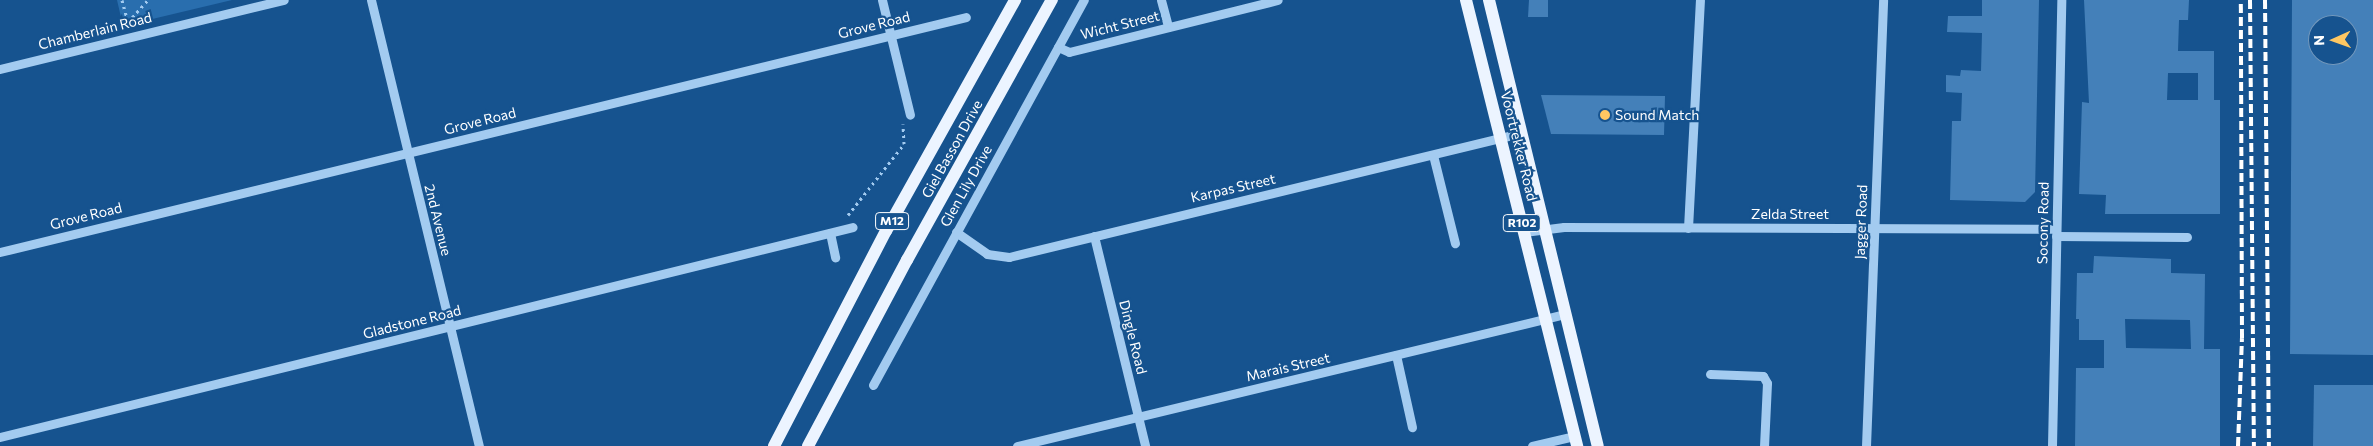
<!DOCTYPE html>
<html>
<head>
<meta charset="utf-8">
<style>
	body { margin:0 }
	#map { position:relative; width:2373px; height:446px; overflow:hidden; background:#16538f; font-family:Commissioner,sans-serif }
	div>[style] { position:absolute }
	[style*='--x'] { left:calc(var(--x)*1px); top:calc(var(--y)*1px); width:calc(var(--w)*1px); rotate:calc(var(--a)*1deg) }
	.green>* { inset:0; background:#296eae }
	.building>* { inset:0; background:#4480b9 }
	.path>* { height:3px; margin-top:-1.5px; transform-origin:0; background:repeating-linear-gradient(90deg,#a3cbf0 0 2.5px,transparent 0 6.5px) }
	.minor>* { height:9px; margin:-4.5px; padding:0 4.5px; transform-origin:4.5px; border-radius:4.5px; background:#a3cbf0 }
	.major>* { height:12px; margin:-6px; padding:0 6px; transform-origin:6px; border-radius:6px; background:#ecf4ff }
	.rail>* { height:4px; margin-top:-2px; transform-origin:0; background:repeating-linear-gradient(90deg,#fff 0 9px,transparent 0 13px) }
	.dots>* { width:14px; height:14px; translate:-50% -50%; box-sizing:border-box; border:2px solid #16538f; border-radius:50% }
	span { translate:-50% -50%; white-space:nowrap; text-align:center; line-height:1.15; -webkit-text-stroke:4.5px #16538f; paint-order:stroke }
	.shield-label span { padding:1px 4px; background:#16538f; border:1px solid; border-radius:4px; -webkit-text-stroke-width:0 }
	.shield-label { font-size:12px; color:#fff; font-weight:700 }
	.street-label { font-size:14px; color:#fff }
	.poi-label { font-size:14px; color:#fff }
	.left { translate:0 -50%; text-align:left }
	.north { position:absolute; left:2308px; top:15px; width:50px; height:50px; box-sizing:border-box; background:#16538f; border:1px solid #7398bc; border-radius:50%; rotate:268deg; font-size:14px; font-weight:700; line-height:20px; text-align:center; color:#fff }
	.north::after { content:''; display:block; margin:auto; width:18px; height:22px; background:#ffc762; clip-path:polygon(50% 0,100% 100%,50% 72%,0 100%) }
</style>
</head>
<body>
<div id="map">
	<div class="green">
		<div style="clip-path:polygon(117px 0,232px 0,123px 26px)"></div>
	</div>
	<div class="building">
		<div style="clip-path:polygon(1529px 0,1548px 0,1548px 17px,1528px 17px)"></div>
		<div style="clip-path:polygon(1982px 0,2039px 0,2035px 192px,2025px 202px,1950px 200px,1952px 121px,1961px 121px,1962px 93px,1946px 92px,1946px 75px,1960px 76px,1961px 70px,1981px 71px,1982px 33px,1947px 32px,1948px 16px,1982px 16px)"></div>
		<div style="clip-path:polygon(evenodd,2084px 0,2189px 0,2188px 20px,2179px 20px,2178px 51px,2214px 51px,2214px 100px,2220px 100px,2220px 214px,2105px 214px,2106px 195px,2079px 194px,2082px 102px,2089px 103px,2084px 0,2168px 73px,2198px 73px,2198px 100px,2167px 100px,2168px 73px)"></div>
		<div style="clip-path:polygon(evenodd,2292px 0,2373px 0,2373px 355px,2290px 354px,2292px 0,2318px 25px,2348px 25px,2348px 55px,2318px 55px,2318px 25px)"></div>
		<div style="clip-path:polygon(1541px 95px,1665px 96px,1664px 135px,1551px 134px)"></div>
		<div style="clip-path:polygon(evenodd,2094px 256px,2171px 259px,2171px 273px,2205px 274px,2204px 349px,2220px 349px,2220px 446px,2075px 446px,2076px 368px,2104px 368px,2104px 340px,2079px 340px,2079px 319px,2076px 319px,2077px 273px,2093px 273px,2094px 256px,2125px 319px,2190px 320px,2191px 349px,2126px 348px,2125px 319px)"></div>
		<div style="clip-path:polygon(2314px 385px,2373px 385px,2373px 446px,2313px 446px)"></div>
	</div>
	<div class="path">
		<div style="--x:122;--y:0;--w:24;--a:75"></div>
		<div style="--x:128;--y:22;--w:30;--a:-48"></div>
		<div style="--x:848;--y:215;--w:90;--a:-51.7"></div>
		<div style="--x:904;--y:144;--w:20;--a:-93"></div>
	</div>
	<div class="minor">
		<div style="--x:371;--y:0;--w:459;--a:76.4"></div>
		<div style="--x:882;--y:0;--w:118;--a:76.3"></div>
		<div style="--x:1161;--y:0;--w:28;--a:75"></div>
		<div style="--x:1058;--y:47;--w:12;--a:24"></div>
		<div style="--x:1069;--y:52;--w:215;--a:-14"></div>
		<div style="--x:0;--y:69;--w:292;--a:-13.7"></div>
		<div style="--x:1433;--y:155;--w:91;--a:76"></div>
		<div style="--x:1688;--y:228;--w:228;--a:-87"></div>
		<div style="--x:956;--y:232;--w:38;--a:35"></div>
		<div style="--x:987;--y:254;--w:22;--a:8"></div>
		<div style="--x:1009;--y:257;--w:527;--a:-13.61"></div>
		<div style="--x:1524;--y:232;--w:40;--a:-7.1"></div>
		<div style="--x:1564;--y:227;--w:492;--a:0.2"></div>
		<div style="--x:830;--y:233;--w:25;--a:78"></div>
		<div style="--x:1094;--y:236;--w:216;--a:76.3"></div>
		<div style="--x:2056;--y:236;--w:131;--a:0.4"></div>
		<div style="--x:0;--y:252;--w:994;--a:-13.67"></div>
		<div style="--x:1396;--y:355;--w:74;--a:77.5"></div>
		<div style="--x:1710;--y:374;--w:53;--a:2.2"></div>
		<div style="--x:1763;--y:376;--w:8;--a:60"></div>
		<div style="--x:1767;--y:383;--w:63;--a:92.7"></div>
		<div style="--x:873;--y:385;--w:439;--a:-61.3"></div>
		<div style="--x:0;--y:437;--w:878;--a:-13.83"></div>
		<div style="--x:1017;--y:446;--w:564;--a:-13.54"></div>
		<div style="--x:1532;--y:446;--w:43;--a:-13.4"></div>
		<div style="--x:1866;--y:446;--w:446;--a:-87.8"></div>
		<div style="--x:2052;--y:446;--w:446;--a:-88.8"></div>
	</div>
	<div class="major">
		<div style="--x:1466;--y:0;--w:460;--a:76"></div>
		<div style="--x:1489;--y:0;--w:459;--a:76.3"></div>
		<div style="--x:774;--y:446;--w:242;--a:-62.5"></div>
		<div style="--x:886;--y:231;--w:265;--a:-60.8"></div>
		<div style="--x:808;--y:446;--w:211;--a:-62"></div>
		<div style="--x:907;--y:260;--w:298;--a:-60.9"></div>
	</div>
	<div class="rail">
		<div style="--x:2250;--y:0;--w:446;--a:89.5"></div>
		<div style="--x:2265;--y:0;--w:446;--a:89.5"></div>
		<div style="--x:2238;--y:446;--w:108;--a:-87.9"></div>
		<div style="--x:2242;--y:338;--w:338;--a:-90.2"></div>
	</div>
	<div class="dots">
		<div style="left:1605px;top:115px;background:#ffc762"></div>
	</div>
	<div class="shield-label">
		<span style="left:892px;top:221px">M12</span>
		<span style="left:1522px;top:223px">R102</span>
	</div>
	<div class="street-label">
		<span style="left:874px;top:25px;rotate:-14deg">Grove Road</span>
		<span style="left:1120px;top:25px;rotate:-14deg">Wicht Street</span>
		<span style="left:95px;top:31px;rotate:-14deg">Chamberlain Road</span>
		<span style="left:480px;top:121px;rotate:-14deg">Grove Road</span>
		<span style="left:1519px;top:146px;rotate:76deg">Voortrekker Road</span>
		<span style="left:952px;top:149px;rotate:-61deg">Giel Basson Drive</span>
		<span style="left:966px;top:186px;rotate:-61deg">Glen Lily Drive</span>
		<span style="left:1233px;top:188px;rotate:-13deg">Karpas Street</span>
		<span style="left:1790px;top:214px">Zelda Street</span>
		<span style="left:86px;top:216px;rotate:-14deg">Grove Road</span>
		<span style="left:438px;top:220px;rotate:76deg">2nd Avenue</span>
		<span style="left:1861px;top:222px;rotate:-88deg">Jagger Road</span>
		<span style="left:2043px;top:223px;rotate:-89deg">Socony Road</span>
		<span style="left:412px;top:322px;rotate:-14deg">Gladstone Road</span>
		<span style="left:1133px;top:337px;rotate:76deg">Dingle Road</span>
		<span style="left:1288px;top:367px;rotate:-13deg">Marais Street</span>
	</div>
	<div class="poi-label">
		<span class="left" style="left:1615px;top:115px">Sound Match</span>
	</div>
	<div class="north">N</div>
</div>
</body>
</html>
